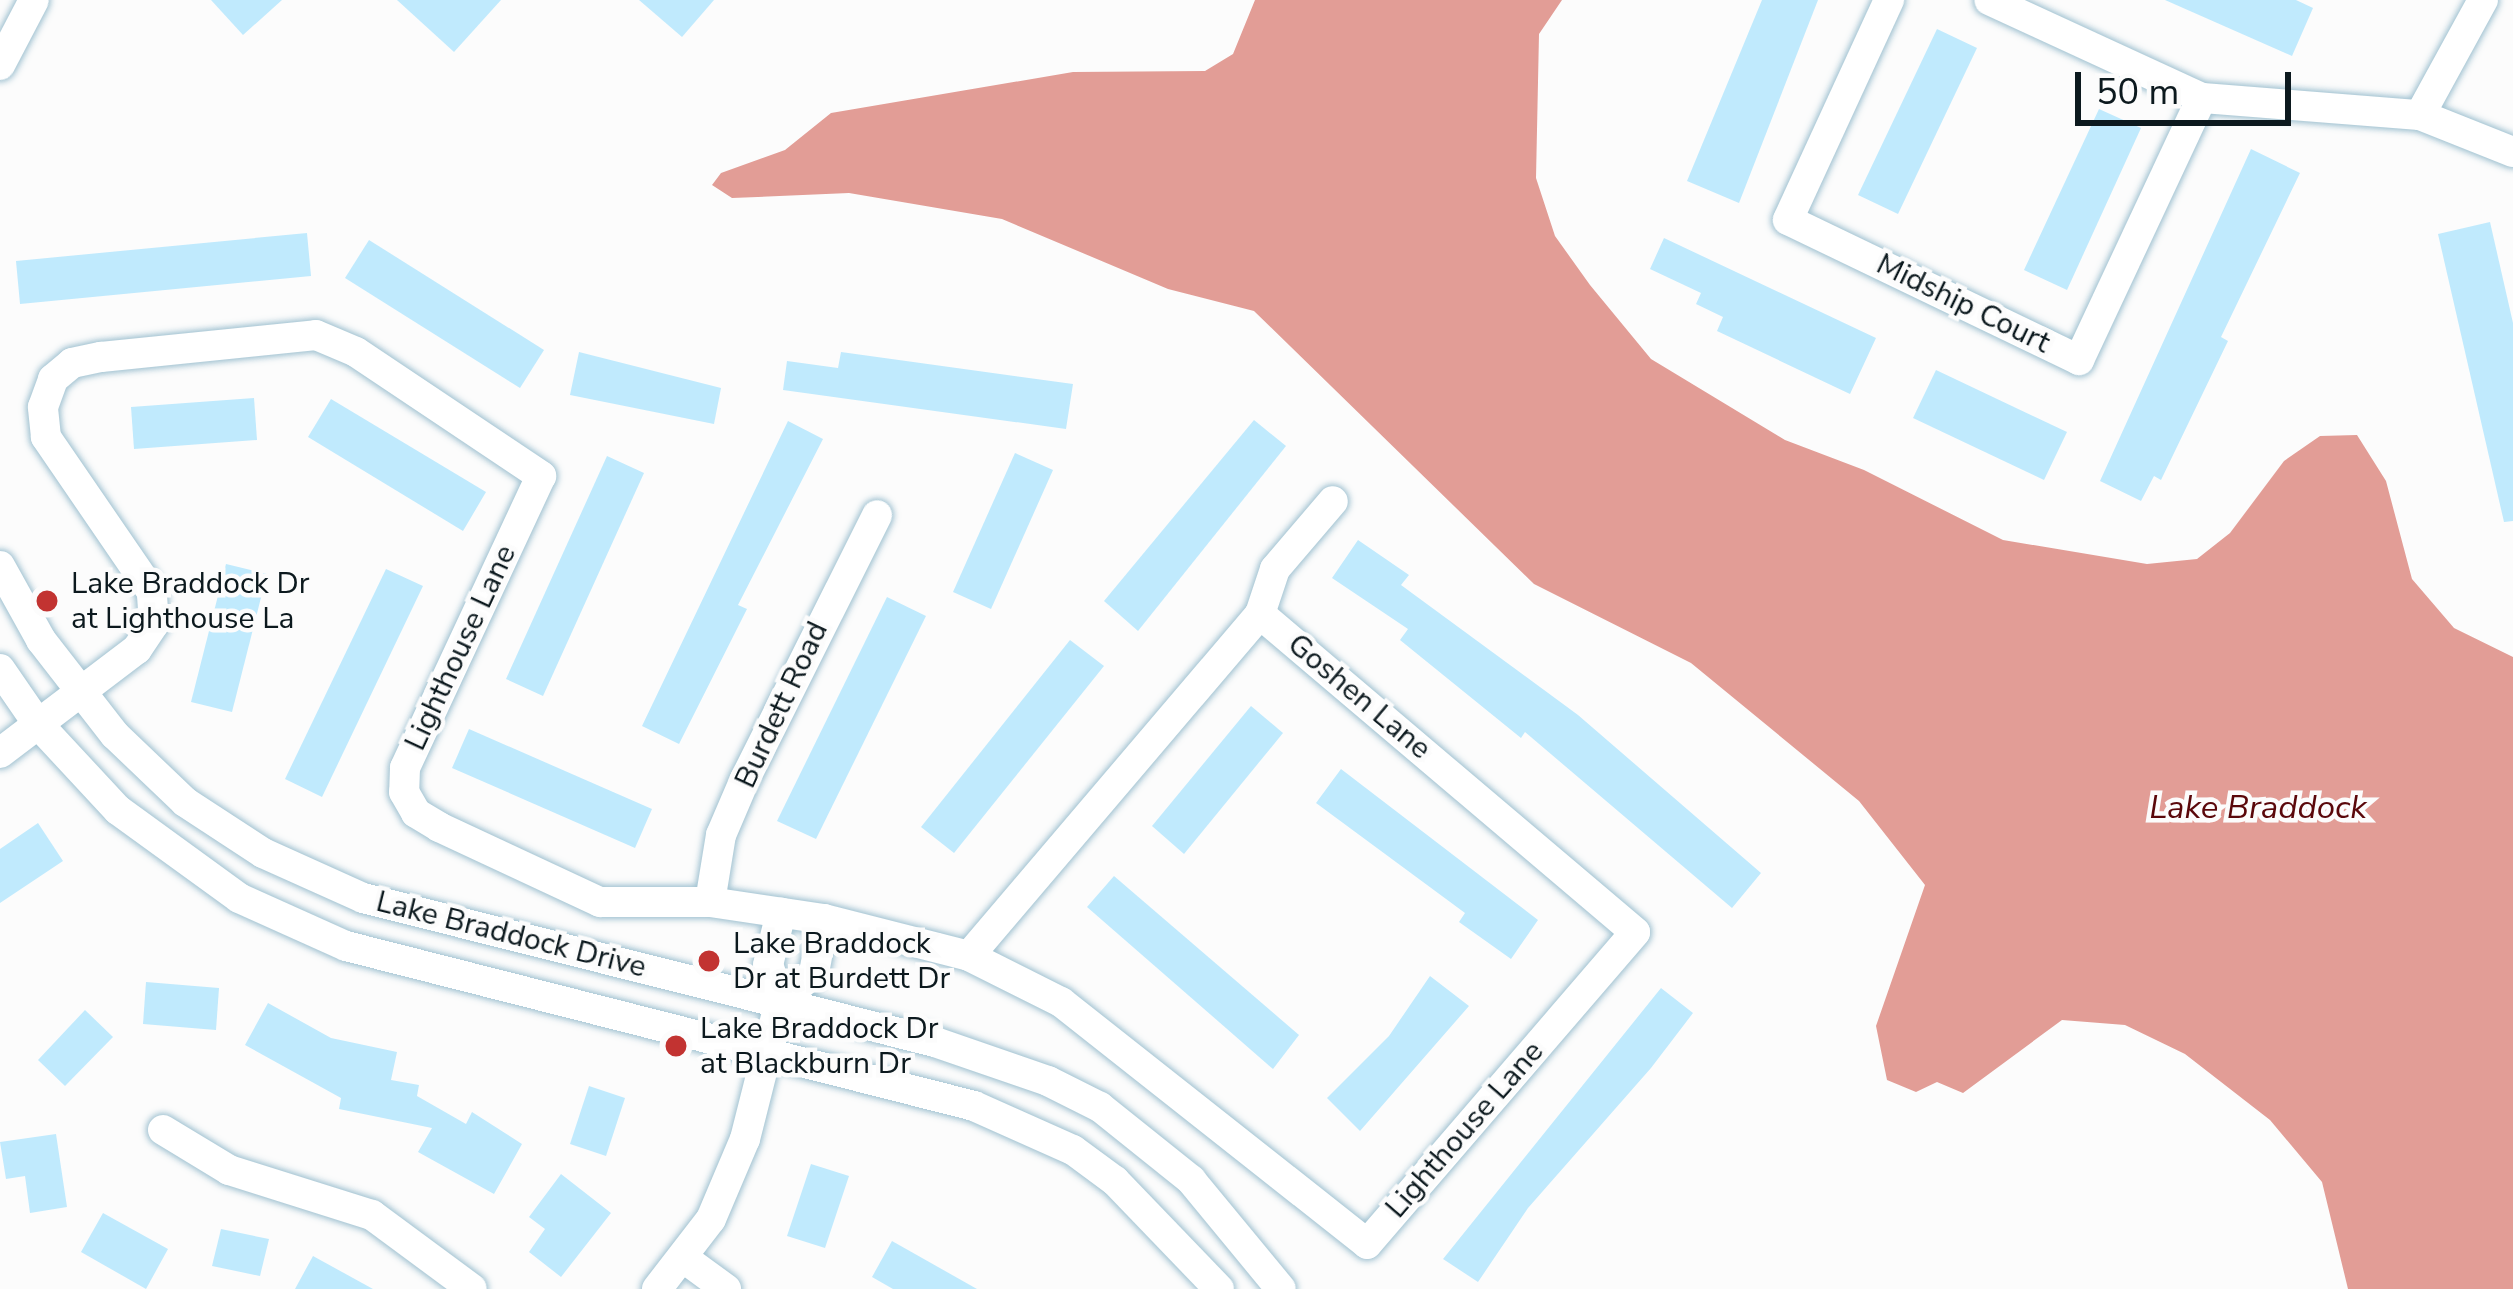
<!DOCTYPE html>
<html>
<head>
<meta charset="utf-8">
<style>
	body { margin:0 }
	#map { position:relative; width:2513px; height:1289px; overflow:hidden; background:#fcfcfc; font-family:"Nunito Sans",sans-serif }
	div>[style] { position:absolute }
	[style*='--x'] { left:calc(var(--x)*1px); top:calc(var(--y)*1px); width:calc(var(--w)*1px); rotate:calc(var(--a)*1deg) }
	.water>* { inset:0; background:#e29d96 }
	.building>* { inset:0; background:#c0eafd }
	.roads { filter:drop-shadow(0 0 3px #a1c2d1) drop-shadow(0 0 3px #a1c2d1) }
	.minor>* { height:30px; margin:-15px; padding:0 15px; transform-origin:15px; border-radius:15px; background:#fff }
	.dots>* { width:33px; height:33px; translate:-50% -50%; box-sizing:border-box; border:6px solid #fcfcfc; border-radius:50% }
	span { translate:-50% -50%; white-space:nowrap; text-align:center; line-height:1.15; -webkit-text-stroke:9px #fcfcfc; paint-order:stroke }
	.street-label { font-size:30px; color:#0c191e }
	.poi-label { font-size:30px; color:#0c191e }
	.left { translate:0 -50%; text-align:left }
	.water-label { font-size:33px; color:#5a070a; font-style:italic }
	.scale { position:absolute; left:2075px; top:72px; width:216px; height:54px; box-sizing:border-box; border:6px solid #0c191e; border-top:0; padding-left:15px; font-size:36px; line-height:42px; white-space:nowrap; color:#0c191e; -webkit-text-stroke:9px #fcfcfc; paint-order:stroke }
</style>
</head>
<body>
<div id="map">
	<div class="water">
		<div style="clip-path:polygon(1255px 0,1562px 0,1539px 34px,1536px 178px,1555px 236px,1590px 285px,1651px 359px,1785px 440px,1864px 470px,2003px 540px,2147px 564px,2197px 559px,2230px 533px,2284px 461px,2320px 436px,2357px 435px,2386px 481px,2412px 579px,2454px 628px,2513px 657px,2513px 1289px,2348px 1289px,2322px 1182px,2270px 1120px,2185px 1054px,2125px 1025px,2062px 1020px,1963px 1093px,1937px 1082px,1916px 1092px,1887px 1080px,1876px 1026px,1925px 885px,1859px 801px,1691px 663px,1534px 584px,1254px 311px,1168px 289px,1002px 219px,849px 193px,732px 198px,712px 185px,721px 173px,785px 150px,831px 113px,1073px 72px,1205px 71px,1233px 54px)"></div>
	</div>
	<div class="building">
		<div style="clip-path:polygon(211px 0,282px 0,243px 35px)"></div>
		<div style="clip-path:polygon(397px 0,501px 0,454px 52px)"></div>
		<div style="clip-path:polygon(639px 0,714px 0,682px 37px)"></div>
		<div style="clip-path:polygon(1762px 0,1818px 0,1739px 203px,1687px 181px)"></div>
		<div style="clip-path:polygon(2165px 0,2296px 0,2313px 8px,2292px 56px)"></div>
		<div style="clip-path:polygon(1937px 29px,1977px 48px,1898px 214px,1858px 195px)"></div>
		<div style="clip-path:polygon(2099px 109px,2141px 128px,2067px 290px,2024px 270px)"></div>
		<div style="clip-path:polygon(2251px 149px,2300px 173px,2221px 337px,2228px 341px,2161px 480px,2154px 476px,2141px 501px,2100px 481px)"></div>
		<div style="clip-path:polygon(2490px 222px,2513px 323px,2513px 521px,2504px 522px,2438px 234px)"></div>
		<div style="clip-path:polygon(307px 233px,311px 276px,20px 304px,16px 261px)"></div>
		<div style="clip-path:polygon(1664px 238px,1876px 338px,1850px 394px,1717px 331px,1723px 317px,1696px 304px,1701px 293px,1650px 269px)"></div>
		<div style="clip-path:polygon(369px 240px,544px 350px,520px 388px,345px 278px)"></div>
		<div style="clip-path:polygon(579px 352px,721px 388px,714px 424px,570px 395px)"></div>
		<div style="clip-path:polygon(841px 352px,1073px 384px,1066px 429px,783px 390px,787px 361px,838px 368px)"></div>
		<div style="clip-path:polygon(1936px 370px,2067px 432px,2044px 480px,1913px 418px)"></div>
		<div style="clip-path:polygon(254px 398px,257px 440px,134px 449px,131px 407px)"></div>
		<div style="clip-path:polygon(331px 399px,486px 492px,463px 531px,308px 437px)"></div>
		<div style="clip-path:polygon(1254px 420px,1286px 446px,1138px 631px,1104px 601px)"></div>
		<div style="clip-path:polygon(788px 421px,823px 439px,738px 605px,747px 609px,679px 744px,642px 726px)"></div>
		<div style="clip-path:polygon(1015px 453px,1053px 470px,991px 609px,953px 592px)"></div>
		<div style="clip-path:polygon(607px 456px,644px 473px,543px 696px,506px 679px)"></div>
		<div style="clip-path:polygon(1358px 540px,1409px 575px,1401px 585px,1578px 715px,1761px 873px,1732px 908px,1525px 732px,1521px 738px,1400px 640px,1408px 629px,1332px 578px)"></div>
		<div style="clip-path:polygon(226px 564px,267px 574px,232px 712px,191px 702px)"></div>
		<div style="clip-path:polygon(386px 569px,423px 586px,322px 797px,285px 779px)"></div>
		<div style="clip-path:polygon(887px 597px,926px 616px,816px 839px,777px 821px)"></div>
		<div style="clip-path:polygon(1070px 640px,1104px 666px,954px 853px,921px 827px)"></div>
		<div style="clip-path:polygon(1251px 706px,1283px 733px,1184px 854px,1152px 826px)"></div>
		<div style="clip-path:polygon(469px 729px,652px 809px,635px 848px,452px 768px)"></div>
		<div style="clip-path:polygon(1341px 769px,1538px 920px,1511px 959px,1459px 922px,1465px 913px,1316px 803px)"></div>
		<div style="clip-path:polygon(38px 823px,63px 861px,0 903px,0 849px)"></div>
		<div style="clip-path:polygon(1114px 876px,1299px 1035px,1273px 1069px,1087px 907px)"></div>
		<div style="clip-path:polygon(1430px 976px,1469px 1006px,1360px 1131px,1327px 1098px,1389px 1036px)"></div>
		<div style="clip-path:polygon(146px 982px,219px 988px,216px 1030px,143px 1024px)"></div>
		<div style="clip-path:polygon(1661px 988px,1693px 1013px,1651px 1068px,1528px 1208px,1478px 1282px,1443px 1259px)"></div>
		<div style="clip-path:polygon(268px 1003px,331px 1038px,397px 1052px,391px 1080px,419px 1085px,417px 1096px,466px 1124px,472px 1112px,522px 1144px,494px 1194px,418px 1152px,432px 1128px,339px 1109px,341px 1098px,245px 1045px)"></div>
		<div style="clip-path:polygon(85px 1010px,113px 1037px,65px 1086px,38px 1060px)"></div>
		<div style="clip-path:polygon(589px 1086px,625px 1098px,606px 1156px,570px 1144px)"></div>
		<div style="clip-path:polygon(56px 1134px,67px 1207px,30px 1213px,25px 1176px,6px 1179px,0 1142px)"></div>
		<div style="clip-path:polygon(811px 1164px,849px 1176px,825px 1248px,787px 1236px)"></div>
		<div style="clip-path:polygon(561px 1174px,611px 1213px,561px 1277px,529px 1252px,545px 1229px,529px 1217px)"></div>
		<div style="clip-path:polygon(103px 1213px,168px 1249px,146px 1289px,81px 1252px)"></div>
		<div style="clip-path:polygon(221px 1229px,269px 1239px,260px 1276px,212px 1266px)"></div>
		<div style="clip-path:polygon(892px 1241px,977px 1289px,893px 1289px,872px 1277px)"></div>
		<div style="clip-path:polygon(313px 1256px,373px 1289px,295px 1289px)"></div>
	</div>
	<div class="roads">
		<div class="minor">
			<div style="--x:1889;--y:0;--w:242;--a:114.7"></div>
			<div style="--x:1788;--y:220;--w:323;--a:25.7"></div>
			<div style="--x:2079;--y:360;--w:289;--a:-64.9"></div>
			<div style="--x:2202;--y:98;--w:234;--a:-155.3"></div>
			<div style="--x:0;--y:65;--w:73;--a:-62.4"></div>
			<div style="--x:2202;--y:98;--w:219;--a:4.5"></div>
			<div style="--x:2420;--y:115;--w:131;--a:-61.3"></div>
			<div style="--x:2420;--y:115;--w:100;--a:21.7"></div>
			<div style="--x:0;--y:566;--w:85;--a:61"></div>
			<div style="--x:41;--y:640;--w:120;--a:52.1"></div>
			<div style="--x:115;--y:735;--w:97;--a:43.7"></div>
			<div style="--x:185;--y:802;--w:93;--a:33.2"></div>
			<div style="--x:263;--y:853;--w:110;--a:24.2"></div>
			<div style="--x:363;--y:898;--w:590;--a:14.13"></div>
			<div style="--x:935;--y:1042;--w:120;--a:19"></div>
			<div style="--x:1048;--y:1081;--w:58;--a:26.6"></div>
			<div style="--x:1100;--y:1107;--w:117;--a:38.7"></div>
			<div style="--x:1191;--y:1180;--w:141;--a:50.5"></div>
			<div style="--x:1260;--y:614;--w:47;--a:-71.6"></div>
			<div style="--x:1275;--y:569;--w:89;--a:-49.5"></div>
			<div style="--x:0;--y:669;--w:67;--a:55.4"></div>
			<div style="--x:38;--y:724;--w:117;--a:47.1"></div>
			<div style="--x:118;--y:810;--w:150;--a:36"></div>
			<div style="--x:239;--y:898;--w:117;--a:24.2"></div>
			<div style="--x:346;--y:946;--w:648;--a:14.29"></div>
			<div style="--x:974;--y:1106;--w:108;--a:24"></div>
			<div style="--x:1073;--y:1150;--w:52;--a:36.4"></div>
			<div style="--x:1115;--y:1181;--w:150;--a:46.1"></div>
			<div style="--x:0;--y:753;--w:172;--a:-37.2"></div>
			<div style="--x:137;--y:649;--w:30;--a:-56"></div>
			<div style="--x:154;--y:624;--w:32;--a:-94"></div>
			<div style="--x:152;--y:592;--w:188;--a:-124.4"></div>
			<div style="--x:46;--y:437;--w:30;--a:-96"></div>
			<div style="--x:43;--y:407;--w:30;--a:-70"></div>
			<div style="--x:53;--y:379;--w:25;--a:-40"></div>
			<div style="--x:72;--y:363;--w:30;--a:-12"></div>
			<div style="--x:101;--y:357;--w:216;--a:-5.8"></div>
			<div style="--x:316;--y:335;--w:43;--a:23"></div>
			<div style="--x:356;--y:352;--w:223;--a:33.8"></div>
			<div style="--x:541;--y:476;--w:322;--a:115"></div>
			<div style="--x:405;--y:768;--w:24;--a:92"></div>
			<div style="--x:404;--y:792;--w:24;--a:60"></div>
			<div style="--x:416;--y:813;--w:27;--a:31"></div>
			<div style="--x:439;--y:827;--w:178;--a:25"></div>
			<div style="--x:600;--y:902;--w:110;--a:0"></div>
			<div style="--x:710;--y:902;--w:115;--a:8.5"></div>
			<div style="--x:824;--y:919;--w:150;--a:14.3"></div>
			<div style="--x:969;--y:956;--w:103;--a:26.6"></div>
			<div style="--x:1061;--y:1002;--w:390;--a:38.3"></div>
			<div style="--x:1367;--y:1244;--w:411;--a:-49.3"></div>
			<div style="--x:1635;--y:932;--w:492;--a:-139.7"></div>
			<div style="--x:1260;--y:614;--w:449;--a:130.4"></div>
			<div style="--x:710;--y:902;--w:68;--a:-80.7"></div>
			<div style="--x:721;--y:835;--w:61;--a:-66.8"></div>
			<div style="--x:745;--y:779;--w:295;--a:-63.4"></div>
			<div style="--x:780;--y:1001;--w:44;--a:-39.5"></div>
			<div style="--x:814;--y:973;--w:55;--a:-79.5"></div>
			<div style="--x:163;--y:1130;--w:77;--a:31.2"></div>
			<div style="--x:229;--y:1170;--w:150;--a:17.5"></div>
			<div style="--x:372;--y:1215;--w:124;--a:36.5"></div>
			<div style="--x:685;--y:1259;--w:51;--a:36.2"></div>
			<div style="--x:657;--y:1289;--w:88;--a:-52.4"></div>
			<div style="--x:711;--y:1219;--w:87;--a:-67"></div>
			<div style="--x:745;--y:1139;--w:142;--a:-75.8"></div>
			<div style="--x:780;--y:1001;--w:38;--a:-108"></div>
			<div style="--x:768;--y:965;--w:54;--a:-76"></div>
		</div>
	</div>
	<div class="dots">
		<div style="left:47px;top:601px;background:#c23331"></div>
		<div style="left:709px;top:961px;background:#c23331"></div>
		<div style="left:676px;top:1046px;background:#c23331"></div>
	</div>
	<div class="street-label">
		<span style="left:1963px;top:304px;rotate:26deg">Midship Court</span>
		<span style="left:461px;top:648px;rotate:-65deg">Lighthouse Lane</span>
		<span style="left:1359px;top:697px;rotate:40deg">Goshen Lane</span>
		<span style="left:782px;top:705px;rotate:-65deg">Burdett Road</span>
		<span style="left:511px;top:935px;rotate:14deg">Lake Braddock Drive</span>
		<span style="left:1465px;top:1130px;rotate:-49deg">Lighthouse Lane</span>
	</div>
	<div class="poi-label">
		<span class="left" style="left:71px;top:601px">Lake Braddock Dr<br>at Lighthouse La</span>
		<span class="left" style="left:733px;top:961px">Lake Braddock<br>Dr at Burdett Dr</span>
		<span class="left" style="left:700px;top:1046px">Lake Braddock Dr<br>at Blackburn Dr</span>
	</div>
	<div class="water-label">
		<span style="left:2258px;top:808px">Lake Braddock</span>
	</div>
	<div class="scale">50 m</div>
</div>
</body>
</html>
